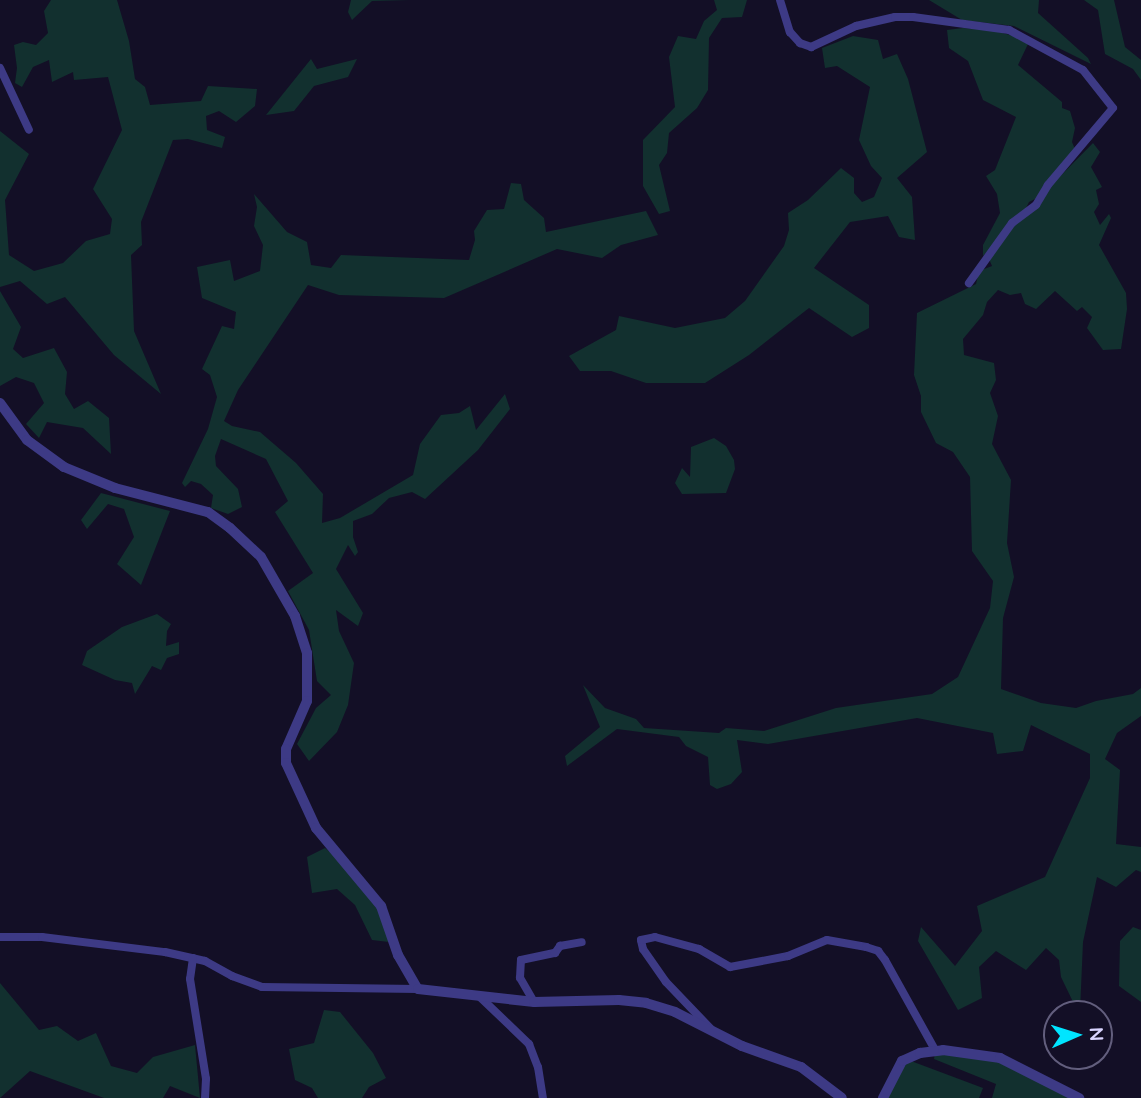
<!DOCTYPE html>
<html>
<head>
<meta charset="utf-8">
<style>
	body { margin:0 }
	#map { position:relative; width:1141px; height:1098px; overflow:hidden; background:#130f26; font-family:Quicksand,sans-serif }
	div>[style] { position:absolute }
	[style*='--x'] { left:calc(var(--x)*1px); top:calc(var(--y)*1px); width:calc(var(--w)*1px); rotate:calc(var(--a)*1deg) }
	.green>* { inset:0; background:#12302f }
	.minor>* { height:8px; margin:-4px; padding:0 4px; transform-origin:4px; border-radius:4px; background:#3d3a85 }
	.tertiary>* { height:10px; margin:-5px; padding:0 5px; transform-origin:5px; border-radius:5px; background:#3d3a85 }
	span { translate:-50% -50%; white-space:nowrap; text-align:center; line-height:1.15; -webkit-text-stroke:5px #130f26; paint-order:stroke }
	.north { position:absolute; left:1043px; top:1000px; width:70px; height:70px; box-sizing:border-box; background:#130f26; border:2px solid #625e7d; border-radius:50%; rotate:87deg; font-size:19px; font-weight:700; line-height:28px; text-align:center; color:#d9d4ff }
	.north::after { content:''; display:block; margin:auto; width:24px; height:32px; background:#00e5ff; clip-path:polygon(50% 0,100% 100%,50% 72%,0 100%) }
</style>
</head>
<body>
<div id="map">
	<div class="green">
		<div style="clip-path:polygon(51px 0,117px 0,129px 41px,135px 79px,145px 87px,150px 105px,201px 101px,208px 86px,257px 89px,255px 106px,236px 122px,219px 111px,206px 116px,207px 130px,225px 137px,222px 148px,188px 139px,173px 140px,141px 222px,142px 245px,131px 255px,134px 331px,161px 394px,114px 355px,65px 297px,47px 304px,20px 281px,0 287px,0 131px,29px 154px,5px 200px,9px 255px,34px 271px,63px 263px,86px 241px,110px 234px,112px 219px,93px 189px,122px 130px,108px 77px,74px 80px,73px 72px,52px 82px,49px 60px,33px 67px,22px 87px,15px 83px,17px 68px,14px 45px,23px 42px,36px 45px,48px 33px,44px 11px)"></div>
		<div style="clip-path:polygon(351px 0,409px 0,372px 1px,352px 20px,348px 12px)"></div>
		<div style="clip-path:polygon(714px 0,747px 0,742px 17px,722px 18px,709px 38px,708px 90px,697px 108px,669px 133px,667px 153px,659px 165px,670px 211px,659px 214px,643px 186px,643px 140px,675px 107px,669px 57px,678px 36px,696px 39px,704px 21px,717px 10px)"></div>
		<div style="clip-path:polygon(929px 0,1039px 0,1038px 13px,1088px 58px,1091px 64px,1014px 26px,962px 20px)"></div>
		<div style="clip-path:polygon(1084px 0,1114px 0,1125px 47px,1141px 60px,1141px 80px,1133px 69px,1105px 54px,1098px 10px)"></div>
		<div style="clip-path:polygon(963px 28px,991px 30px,1014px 36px,1028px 44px,1018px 65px,1062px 102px,1062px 108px,1070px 111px,1075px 128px,1072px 142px,1075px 149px,1039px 197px,1029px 202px,1023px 214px,983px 256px,983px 245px,1000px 213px,997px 194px,986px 176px,995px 170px,1016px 117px,983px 100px,968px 61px,949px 48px,947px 30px)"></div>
		<div style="clip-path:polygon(853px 36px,878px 40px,883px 59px,897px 54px,908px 79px,927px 152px,897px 178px,912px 197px,915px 240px,899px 237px,888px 216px,850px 222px,814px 268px,869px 305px,869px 328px,852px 337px,809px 308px,749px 355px,705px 383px,646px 383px,611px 371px,580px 371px,569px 356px,616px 330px,619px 316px,675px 328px,725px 318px,745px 301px,784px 246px,789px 230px,788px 213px,808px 200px,841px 168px,854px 178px,854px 193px,862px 202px,874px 197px,882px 178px,871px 166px,859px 140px,870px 87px,837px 66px,825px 68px,822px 48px)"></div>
		<div style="clip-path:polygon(311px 59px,317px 69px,357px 59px,348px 77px,314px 86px,294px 111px,266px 115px)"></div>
		<div style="clip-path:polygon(1093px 143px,1100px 152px,1091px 167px,1102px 187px,1096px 190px,1099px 204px,1094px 212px,1100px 225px,1109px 214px,1111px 218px,1099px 245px,1126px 293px,1127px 309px,1121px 349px,1103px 350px,1087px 328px,1092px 317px,1082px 307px,1077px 311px,1055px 291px,1036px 309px,1025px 304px,1021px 293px,1010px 295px,998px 290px,987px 302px,983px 315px,963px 339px,964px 355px,994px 363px,996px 380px,990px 393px,998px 416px,992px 444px,1011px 480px,1007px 543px,1014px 577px,1003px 618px,1001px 689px,1041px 703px,1076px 708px,1096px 701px,1133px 694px,1141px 688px,1141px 716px,1117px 733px,1105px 759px,1120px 770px,1116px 844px,1141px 847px,1141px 872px,1136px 870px,1116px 887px,1097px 877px,1083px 942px,1080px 1011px,1075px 1006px,1061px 977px,1059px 960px,1046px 948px,1026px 970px,996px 951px,979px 967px,982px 998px,958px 1010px,918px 941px,921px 927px,955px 966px,982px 931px,977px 906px,1045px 877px,1090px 778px,1090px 754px,1031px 725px,1023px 751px,997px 754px,993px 733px,917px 718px,768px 744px,737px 740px,742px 772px,731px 784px,717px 789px,710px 785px,708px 757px,686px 746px,679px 737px,617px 729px,567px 766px,565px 756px,600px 727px,583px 685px,605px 708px,636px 719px,644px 728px,719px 733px,726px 728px,764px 731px,836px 708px,932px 694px,958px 677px,990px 608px,993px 581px,972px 551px,970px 477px,953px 452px,936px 443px,921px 412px,921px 396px,914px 375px,917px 313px,976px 284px,979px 271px,992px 266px,989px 259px,1013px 224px)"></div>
		<div style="clip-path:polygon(511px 183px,521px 184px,524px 200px,544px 218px,546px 232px,646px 211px,658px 235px,621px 245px,602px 258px,557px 249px,444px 298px,339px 295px,308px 285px,238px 390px,224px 421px,232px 426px,260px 432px,296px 463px,323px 494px,322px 523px,340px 518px,413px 475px,420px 444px,441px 415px,459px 413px,470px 406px,476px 430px,505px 394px,510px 409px,478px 450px,425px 499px,412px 492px,389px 498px,372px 514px,353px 521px,353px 537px,358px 552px,355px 556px,348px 545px,336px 569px,363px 613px,358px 626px,336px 610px,339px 631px,354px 663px,348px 705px,337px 732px,309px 761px,297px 744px,316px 708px,331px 695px,317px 681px,309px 630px,288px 591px,313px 573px,275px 512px,288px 501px,266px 459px,221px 439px,215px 456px,216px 466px,238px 489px,242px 507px,228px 514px,211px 508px,213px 495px,201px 484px,191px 481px,185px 487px,182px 483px,208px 429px,217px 397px,210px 375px,202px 369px,222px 326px,234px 329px,236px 312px,202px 298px,197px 267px,230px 260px,234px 281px,260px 271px,263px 245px,254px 226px,257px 207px,254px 194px,287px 232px,307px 242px,311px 265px,331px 268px,341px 255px,469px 260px,475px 240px,474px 231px,487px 210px,504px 209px)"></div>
		<div style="clip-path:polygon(0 291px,21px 327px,13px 349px,23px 358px,54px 348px,67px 372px,65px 394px,74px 409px,88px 401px,109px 418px,111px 454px,83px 428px,47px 422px,39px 438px,26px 424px,44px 403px,34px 383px,16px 377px,0 386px)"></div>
		<div style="clip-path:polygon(714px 438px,726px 446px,734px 460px,735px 469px,726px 493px,682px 494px,675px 483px,682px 468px,690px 477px,691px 447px)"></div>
		<div style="clip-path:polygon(101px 493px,170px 511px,141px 585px,117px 564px,134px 537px,124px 509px,108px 504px,87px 529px,81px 520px)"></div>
		<div style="clip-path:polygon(157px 614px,171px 624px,167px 631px,166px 646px,179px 642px,179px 654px,167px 658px,161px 670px,152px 666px,135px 694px,132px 683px,115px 680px,82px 665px,87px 651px,122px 627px)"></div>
		<div style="clip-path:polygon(325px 848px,342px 862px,380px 912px,389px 942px,372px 940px,355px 905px,337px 889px,312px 893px,307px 857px)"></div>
		<div style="clip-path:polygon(1133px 927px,1141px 930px,1141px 1002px,1119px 986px,1120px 941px)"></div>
		<div style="clip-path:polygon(0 983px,39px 1030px,57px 1026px,78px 1041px,96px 1033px,111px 1066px,137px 1073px,153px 1057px,195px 1045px,200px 1098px,170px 1086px,163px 1098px,104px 1098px,30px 1071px,0 1098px)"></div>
		<div style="clip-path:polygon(324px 1010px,340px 1012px,373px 1053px,386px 1078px,369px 1087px,362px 1098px,318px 1098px,312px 1088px,295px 1080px,289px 1049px,314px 1043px)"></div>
		<div style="clip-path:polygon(935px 1053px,1000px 1059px,1072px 1098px,992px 1098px,996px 1084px,934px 1059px)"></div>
		<div style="clip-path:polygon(911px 1061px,983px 1088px,979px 1098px,888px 1098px,904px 1065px)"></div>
	</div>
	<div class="minor">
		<div style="--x:780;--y:0;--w:34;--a:73"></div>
		<div style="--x:790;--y:32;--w:15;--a:48"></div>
		<div style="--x:800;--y:43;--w:12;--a:20"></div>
		<div style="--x:811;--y:47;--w:50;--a:-25"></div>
		<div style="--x:856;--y:26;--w:40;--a:-13"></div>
		<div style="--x:895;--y:17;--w:18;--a:0"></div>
		<div style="--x:913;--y:17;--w:97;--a:7.7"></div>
		<div style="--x:1009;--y:30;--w:84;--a:28.4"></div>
		<div style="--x:1083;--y:70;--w:48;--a:51.7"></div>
		<div style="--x:1113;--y:108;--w:101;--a:130.2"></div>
		<div style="--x:1048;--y:185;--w:23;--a:121"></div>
		<div style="--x:1036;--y:205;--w:30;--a:143"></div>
		<div style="--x:1012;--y:223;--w:74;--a:125.6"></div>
		<div style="--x:0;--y:68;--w:68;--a:64.9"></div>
		<div style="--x:0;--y:937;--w:42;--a:0"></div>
		<div style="--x:42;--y:937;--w:124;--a:7"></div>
		<div style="--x:165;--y:952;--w:41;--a:12.7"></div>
		<div style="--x:205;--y:961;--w:31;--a:29"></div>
		<div style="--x:232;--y:976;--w:32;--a:20"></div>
		<div style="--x:262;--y:987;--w:156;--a:0.7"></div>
		<div style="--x:193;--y:958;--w:21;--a:98"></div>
		<div style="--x:190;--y:979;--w:101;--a:80.9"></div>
		<div style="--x:206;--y:1079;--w:19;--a:93"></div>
		<div style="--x:480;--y:997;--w:68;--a:43.8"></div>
		<div style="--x:529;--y:1044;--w:25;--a:69"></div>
		<div style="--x:538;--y:1067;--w:31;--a:81"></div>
		<div style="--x:534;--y:1002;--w:28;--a:-120"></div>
		<div style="--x:520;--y:978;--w:18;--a:-87"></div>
		<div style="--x:521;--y:960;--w:35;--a:-12"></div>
		<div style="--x:555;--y:953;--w:9;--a:-54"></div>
		<div style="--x:560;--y:946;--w:22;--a:-10"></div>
		<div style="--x:711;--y:1029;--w:65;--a:-133.8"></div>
		<div style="--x:666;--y:982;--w:40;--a:-124.9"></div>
		<div style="--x:643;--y:949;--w:9;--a:-103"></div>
		<div style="--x:641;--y:940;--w:14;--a:-12"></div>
		<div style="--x:655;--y:937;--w:46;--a:15.3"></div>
		<div style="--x:699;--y:949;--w:36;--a:30"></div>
		<div style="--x:730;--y:967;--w:59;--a:-10.7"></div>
		<div style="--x:788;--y:956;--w:42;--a:-22.3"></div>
		<div style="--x:827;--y:940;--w:40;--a:10"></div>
		<div style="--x:866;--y:947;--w:13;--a:18"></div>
		<div style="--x:878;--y:951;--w:11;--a:52"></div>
		<div style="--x:885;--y:960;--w:103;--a:60.9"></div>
	</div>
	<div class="tertiary">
		<div style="--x:0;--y:403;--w:46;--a:53.9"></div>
		<div style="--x:27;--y:440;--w:46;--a:36.1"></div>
		<div style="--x:64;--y:467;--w:55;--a:22.4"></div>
		<div style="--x:115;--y:488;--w:96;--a:14.5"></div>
		<div style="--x:208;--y:512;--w:27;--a:36"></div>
		<div style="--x:230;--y:528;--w:42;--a:43.1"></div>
		<div style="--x:261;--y:557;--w:68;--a:60"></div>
		<div style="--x:295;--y:616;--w:39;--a:72"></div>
		<div style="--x:307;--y:653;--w:48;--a:90"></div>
		<div style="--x:307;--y:701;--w:52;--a:113.6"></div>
		<div style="--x:286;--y:749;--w:14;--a:90"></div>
		<div style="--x:286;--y:763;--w:72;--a:65.2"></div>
		<div style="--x:316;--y:828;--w:102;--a:50.2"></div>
		<div style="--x:381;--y:906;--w:52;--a:70.9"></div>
		<div style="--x:398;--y:955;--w:39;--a:60"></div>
		<div style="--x:418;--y:989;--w:117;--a:6.4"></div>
		<div style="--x:534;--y:1002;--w:85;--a:-1.3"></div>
		<div style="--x:619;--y:1000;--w:27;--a:6"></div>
		<div style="--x:646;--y:1003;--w:30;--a:17"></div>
		<div style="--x:675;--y:1012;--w:75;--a:26.9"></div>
		<div style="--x:742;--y:1046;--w:63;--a:19.6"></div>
		<div style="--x:801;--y:1067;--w:51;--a:37.1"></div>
		<div style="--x:883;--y:1098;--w:42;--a:-62.8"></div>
		<div style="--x:902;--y:1061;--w:20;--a:-24"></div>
		<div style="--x:920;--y:1053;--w:23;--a:-7"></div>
		<div style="--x:943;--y:1050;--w:58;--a:8"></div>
		<div style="--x:1000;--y:1058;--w:89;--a:26.9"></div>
	</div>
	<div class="north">N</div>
</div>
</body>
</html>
